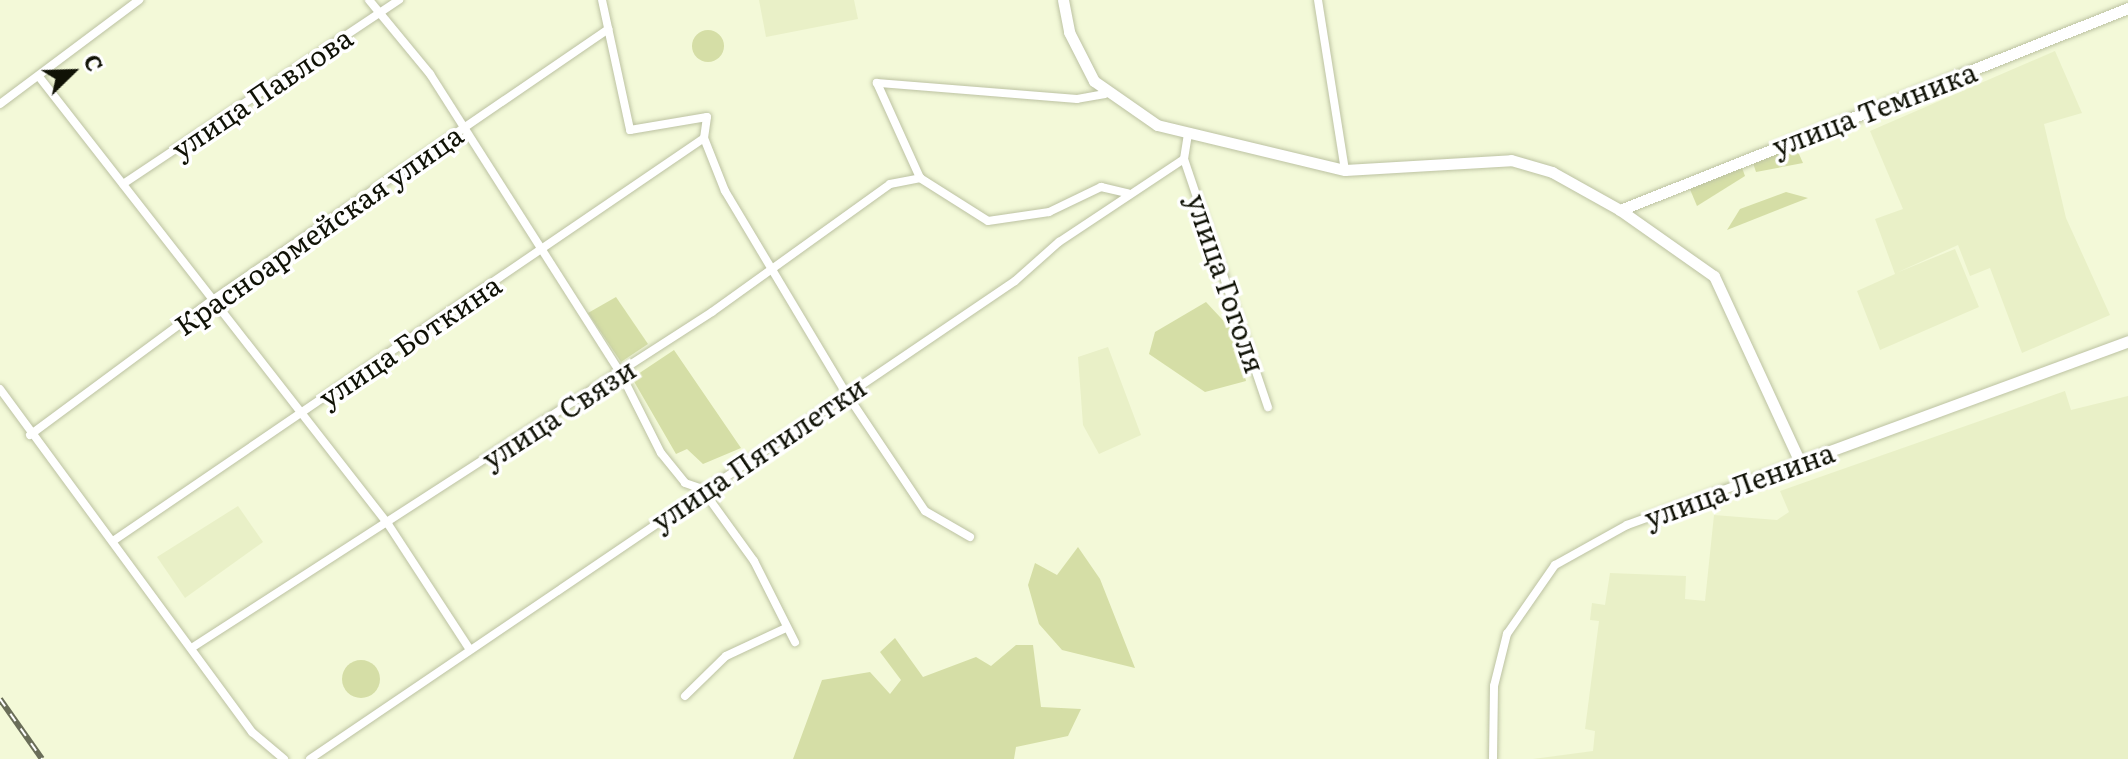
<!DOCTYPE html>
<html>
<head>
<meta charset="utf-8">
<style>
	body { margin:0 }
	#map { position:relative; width:2128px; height:759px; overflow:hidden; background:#f3f9d8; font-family:Literata,serif }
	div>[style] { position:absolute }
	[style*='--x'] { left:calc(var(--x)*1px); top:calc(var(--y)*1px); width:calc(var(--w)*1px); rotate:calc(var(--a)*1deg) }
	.built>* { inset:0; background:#e9f0c7 }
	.green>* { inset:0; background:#d5dea6 }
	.round { border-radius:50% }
	.roads { filter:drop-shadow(0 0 2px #bcc2a2) drop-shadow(0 0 2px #bcc2a2) }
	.street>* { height:8px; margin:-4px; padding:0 4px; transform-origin:4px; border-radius:4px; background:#fff }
	.secondary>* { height:11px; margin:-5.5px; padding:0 5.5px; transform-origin:5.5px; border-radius:5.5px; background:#fff }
	.rail>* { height:6px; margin-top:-3px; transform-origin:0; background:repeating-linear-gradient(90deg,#fff 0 9px,#6a6e59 0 18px); box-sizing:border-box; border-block:2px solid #6a6e59 }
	span { translate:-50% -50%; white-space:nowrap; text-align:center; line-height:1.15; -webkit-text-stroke:7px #fff; paint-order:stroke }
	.street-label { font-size:28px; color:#101206 }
	.north { position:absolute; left:32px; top:32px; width:80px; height:80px; -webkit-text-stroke:6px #fff; paint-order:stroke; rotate:67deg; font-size:22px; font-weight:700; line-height:32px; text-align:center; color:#101206 }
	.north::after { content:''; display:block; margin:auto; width:28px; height:36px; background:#101206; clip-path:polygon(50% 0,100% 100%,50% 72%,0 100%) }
</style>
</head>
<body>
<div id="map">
	<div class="built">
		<div style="clip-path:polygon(759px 0,854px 0,858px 19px,766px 37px)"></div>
		<div style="clip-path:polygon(2055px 51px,2082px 113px,2044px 124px,2066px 218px,2110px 315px,2022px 353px,1990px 268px,1970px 276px,1958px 245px,1896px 273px,1955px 249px,1979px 307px,1880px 350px,1857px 291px,1895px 274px,1875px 219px,1903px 209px,1870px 131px)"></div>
		<div style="clip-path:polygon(1108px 347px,1141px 435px,1099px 454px,1083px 425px,1078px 357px)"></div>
		<div style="clip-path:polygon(2065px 391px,2071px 410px,2128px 396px,2128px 759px,1533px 759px,1593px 751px,1595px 731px,1585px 729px,1599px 621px,1590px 620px,1592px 603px,1605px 605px,1610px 573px,1686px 576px,1685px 599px,1705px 601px,1714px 515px,1777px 520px,1789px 512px,1780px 491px)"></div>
		<div style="clip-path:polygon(238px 506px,263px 542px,185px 598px,157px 557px)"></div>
	</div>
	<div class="green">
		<div class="round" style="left:692px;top:30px;width:32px;height:32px"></div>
		<div style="clip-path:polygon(1794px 143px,1803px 163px,1756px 172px,1752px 160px)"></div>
		<div style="clip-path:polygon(1741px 165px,1745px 176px,1697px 206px,1689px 187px)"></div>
		<div style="clip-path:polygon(1786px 192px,1808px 198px,1727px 230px,1740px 209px)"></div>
		<div style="clip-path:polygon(616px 297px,648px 344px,621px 362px,588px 313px)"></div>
		<div style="clip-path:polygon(1206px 302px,1233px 331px,1246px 381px,1205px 392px,1149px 354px,1155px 332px)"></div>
		<div style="clip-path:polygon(674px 350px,741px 448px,703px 464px,687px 449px,676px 454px,632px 378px)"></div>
		<div style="clip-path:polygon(1078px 547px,1100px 579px,1135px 668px,1062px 650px,1039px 624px,1028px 585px,1035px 563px,1057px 575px)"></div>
		<div style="clip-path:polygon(895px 638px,923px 677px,976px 657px,991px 666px,1016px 645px,1033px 645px,1041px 707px,1081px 709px,1068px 736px,1016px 747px,1014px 759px,793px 759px,822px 680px,870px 672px,890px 694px,901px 680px,880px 652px)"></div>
		<div class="round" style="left:342px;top:660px;width:38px;height:38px"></div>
	</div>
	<div class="roads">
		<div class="street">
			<div style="--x:369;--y:0;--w:96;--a:50.5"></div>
			<div style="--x:430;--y:74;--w:353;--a:57.5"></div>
			<div style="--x:620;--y:372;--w:91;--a:63.2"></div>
			<div style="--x:661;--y:453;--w:38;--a:51"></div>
			<div style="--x:685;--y:483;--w:18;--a:19"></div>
			<div style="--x:702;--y:489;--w:89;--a:54.2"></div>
			<div style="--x:754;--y:561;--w:91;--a:63.2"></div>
			<div style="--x:602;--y:0;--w:133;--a:77.8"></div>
			<div style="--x:630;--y:130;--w:78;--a:-9.6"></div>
			<div style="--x:707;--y:117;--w:21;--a:98"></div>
			<div style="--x:704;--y:138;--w:57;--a:68.4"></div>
			<div style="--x:725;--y:191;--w:235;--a:59.1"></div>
			<div style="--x:846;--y:393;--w:142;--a:56.2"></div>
			<div style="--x:925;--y:511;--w:52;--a:30"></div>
			<div style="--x:1318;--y:0;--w:172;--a:81"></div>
			<div style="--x:40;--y:78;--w:566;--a:52.04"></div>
			<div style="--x:388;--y:524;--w:150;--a:56.9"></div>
			<div style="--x:1105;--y:94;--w:28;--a:170"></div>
			<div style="--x:1077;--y:99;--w:201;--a:-175.4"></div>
			<div style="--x:877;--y:83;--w:104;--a:65.6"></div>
			<div style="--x:920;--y:178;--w:80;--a:32.3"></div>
			<div style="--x:988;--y:221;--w:62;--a:-8.4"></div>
			<div style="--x:1049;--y:212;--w:58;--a:-25.7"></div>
			<div style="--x:1101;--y:187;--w:28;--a:13"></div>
			<div style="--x:0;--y:104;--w:174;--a:-36.8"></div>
			<div style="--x:1184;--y:159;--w:262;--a:71.3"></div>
			<div style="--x:123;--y:184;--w:332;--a:-33.7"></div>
			<div style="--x:0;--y:389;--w:426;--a:53.7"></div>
			<div style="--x:252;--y:732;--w:42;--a:40.2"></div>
			<div style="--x:30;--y:435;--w:229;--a:-36.5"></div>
			<div style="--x:214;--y:299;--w:478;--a:-34.4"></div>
			<div style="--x:113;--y:541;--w:715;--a:-34.29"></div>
			<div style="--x:193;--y:647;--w:618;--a:-32.84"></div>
			<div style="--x:712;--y:312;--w:219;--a:-35.7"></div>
			<div style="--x:890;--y:184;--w:31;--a:-11"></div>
			<div style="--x:685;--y:696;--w:57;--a:-44.3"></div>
			<div style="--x:726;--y:656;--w:64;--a:-25"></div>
			<div style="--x:310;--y:759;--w:852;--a:-34.14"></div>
			<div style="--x:1015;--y:281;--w:59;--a:-41.6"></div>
			<div style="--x:1059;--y:242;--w:150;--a:-33.6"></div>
			<div style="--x:1184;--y:159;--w:25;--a:-81"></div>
			<div style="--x:1493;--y:759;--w:73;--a:-89.2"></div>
			<div style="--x:1494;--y:686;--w:54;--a:-76"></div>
			<div style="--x:1507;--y:634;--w:84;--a:-55.2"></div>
			<div style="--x:1555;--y:565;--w:82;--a:-29.1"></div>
			<div style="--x:1627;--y:525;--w:184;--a:-20"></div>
		</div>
		<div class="secondary">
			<div style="--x:1063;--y:0;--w:33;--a:79"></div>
			<div style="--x:1069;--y:32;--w:55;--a:63"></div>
			<div style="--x:1094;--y:81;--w:77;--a:34.9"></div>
			<div style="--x:1157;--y:125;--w:193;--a:13.5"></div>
			<div style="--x:1345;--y:170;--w:166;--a:-3.4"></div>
			<div style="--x:1511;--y:160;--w:43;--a:16.3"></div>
			<div style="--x:1552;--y:172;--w:78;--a:29.2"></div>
			<div style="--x:1620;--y:210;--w:115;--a:35.1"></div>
			<div style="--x:1714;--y:276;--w:205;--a:65.2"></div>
			<div style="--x:1800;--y:462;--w:350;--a:-20.2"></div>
			<div style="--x:1620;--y:210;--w:547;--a:-21.68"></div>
		</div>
	</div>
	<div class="rail">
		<div style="--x:0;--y:699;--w:73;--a:55"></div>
	</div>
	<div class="street-label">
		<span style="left:261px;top:92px;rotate:-34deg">улица Павлова</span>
		<span style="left:1874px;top:108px;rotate:-21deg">улица Темника</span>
		<span style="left:318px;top:229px;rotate:-35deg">Красноармейская улица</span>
		<span style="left:1227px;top:283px;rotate:71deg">улица Гоголя</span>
		<span style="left:409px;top:340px;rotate:-34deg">улица Боткина</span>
		<span style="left:558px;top:413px;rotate:-33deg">улица Связи</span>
		<span style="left:758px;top:453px;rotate:-34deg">улица Пятилетки</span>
		<span style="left:1739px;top:484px;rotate:-20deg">улица Ленина</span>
	</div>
	<div class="north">С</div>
</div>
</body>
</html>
